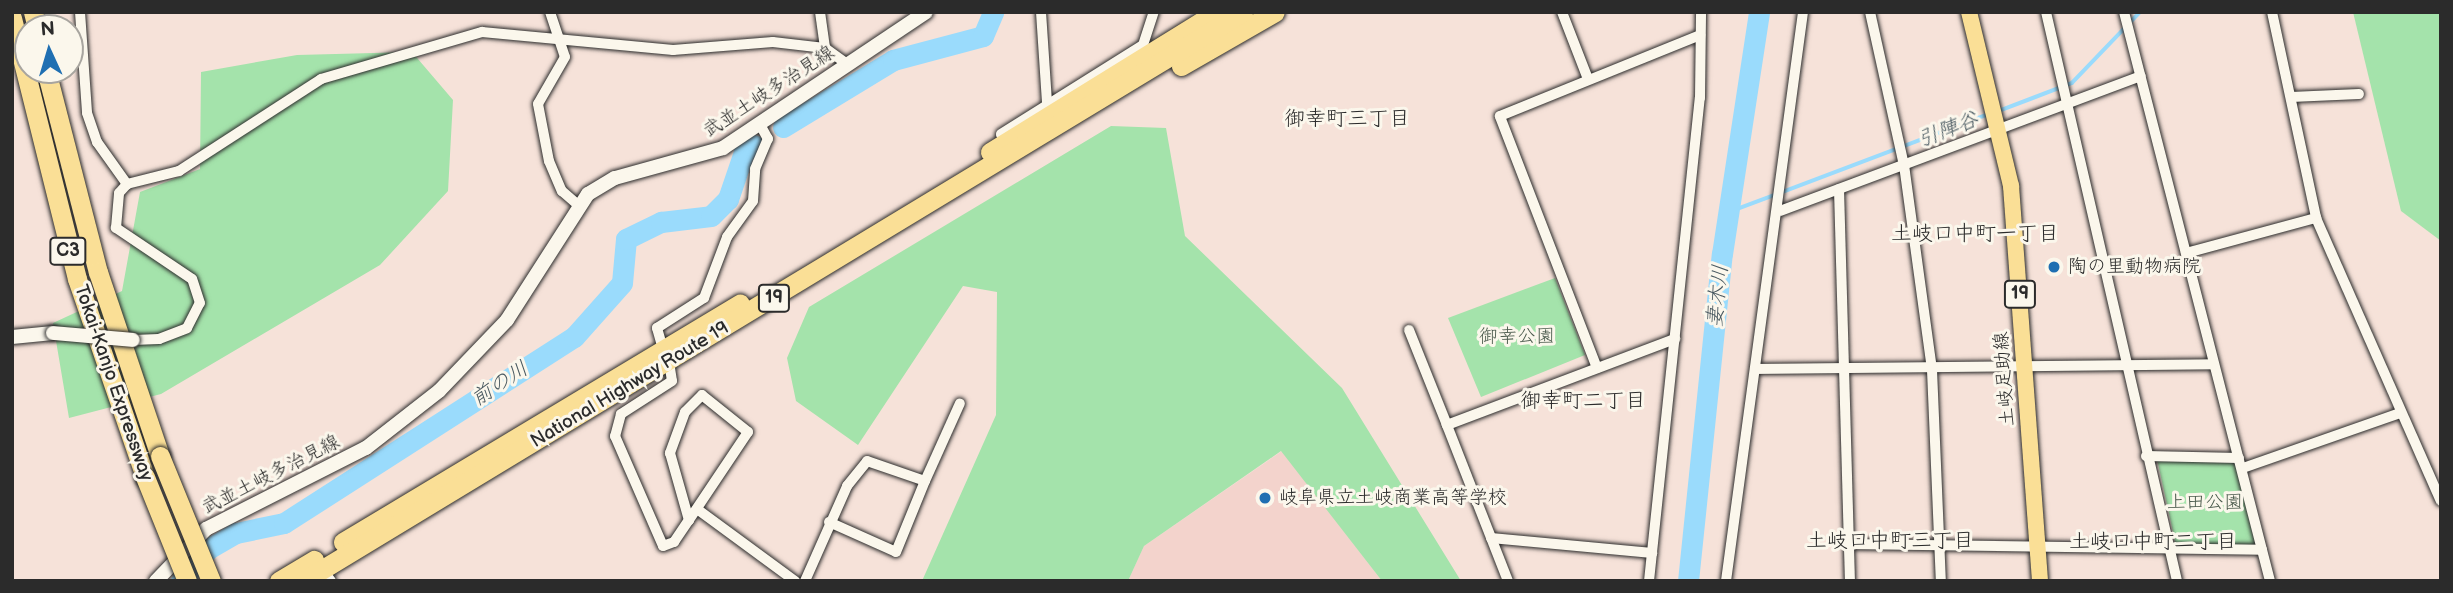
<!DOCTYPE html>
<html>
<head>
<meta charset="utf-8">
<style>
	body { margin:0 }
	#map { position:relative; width:2453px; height:593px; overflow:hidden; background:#f6e2d9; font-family:"Balsamiq Sans","Klee One",sans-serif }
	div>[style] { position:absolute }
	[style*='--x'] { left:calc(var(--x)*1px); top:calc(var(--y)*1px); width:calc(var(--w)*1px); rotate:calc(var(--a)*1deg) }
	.built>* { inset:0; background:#f3d3cc }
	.green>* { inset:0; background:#a4e3ab }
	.stream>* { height:3.5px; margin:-1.75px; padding:0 1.75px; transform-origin:1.75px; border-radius:1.75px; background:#9adbfc }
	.river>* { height:21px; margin:-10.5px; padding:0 10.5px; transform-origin:10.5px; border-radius:10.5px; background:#9adbfc }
	.roads { filter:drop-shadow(0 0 2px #2b2b2b) drop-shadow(0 0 2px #2b2b2b) }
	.street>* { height:10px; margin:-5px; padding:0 5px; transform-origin:5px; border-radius:5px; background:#fbf7ec }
	.secondary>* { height:14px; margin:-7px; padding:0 7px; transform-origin:7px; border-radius:7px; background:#fbf7ec }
	.primary>* { height:16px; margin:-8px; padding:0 8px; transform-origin:8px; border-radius:8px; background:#fadf96 }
	.highway>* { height:19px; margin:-9.5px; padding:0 9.5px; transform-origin:9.5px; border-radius:9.5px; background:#fadf96 }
	.bridges { filter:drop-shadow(0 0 2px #2b2b2b) drop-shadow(0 0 2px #2b2b2b) }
	.secondary-bridge>* { height:14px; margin:-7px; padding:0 7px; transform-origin:7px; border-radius:7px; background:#fbf7ec }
	.highway-bridge>* { height:19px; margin:-9.5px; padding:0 9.5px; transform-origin:9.5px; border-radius:9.5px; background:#fadf96 }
	.dots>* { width:19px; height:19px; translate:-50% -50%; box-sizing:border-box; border:4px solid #fbf7ec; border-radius:50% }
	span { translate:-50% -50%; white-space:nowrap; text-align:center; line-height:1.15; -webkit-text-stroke:6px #fbf7ec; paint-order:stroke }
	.shield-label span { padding:2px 5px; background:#fbf7ec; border:2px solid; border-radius:5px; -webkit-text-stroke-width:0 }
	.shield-label { font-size:18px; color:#2b2b2b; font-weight:700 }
	.street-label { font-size:19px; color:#2b2b2b }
	.poi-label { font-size:19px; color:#2b2b2b }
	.left { translate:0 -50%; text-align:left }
	.park-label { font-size:19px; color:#49594b }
	.neighbourhood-label { font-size:21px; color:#2b2b2b }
	.water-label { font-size:21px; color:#47575f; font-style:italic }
	.frame { position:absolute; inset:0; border:14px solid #2b2b2b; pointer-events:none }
	.north { position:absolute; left:14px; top:14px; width:70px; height:70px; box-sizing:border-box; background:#fbf7ec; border:2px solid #a8a59f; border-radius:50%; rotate:356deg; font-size:19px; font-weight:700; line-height:28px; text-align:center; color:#2b2b2b }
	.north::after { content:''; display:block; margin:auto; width:24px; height:32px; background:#1f6fb2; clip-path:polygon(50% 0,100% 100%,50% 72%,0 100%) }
</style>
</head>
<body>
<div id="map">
	<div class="built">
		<div style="clip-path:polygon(1282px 451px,1382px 581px,1128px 581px,1144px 546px)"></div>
	</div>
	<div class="green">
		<div style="clip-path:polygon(2353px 12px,2441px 12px,2441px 241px,2401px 211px)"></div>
		<div style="clip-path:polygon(412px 52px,453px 100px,448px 191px,380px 265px,161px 394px,69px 418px,53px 323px,122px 291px,140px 192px,200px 169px,201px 72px,297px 55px)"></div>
		<div style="clip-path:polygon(1111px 126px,1166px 128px,1185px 236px,1342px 388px,1461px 581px,1382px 581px,1281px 451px,1144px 546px,1128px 581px,922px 581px,996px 415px,997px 292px,963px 286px,858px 445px,796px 401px,787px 358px,809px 307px)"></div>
		<div style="clip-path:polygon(1555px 278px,1585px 355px,1481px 397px,1448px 318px)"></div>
		<div style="clip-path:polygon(2157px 459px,2235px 463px,2256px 547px,2176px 546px)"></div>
	</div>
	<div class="stream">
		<div style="--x:1999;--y:111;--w:78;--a:-21"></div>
		<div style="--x:2072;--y:83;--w:98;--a:-46.2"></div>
		<div style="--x:1732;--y:211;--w:275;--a:-20.7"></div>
	</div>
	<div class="river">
		<div style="--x:783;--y:127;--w:129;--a:-31.3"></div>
		<div style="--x:893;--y:60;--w:93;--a:-14.9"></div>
		<div style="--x:983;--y:36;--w:26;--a:-67"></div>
		<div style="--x:181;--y:581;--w:42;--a:-49.8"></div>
		<div style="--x:208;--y:549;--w:32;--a:-30"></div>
		<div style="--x:236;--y:533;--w:49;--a:-11.8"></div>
		<div style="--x:284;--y:523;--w:345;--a:-32.7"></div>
		<div style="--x:574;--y:337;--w:72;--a:-48.4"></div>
		<div style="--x:622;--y:283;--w:44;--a:-84.8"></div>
		<div style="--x:626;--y:239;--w:39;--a:-26"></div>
		<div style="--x:661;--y:222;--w:50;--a:-6.8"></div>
		<div style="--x:711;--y:216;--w:24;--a:-45"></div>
		<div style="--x:728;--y:199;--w:50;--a:-71.2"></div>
		<div style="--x:744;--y:152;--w:12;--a:-35"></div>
		<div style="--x:1688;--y:581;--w:329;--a:-84.1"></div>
		<div style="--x:1722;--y:254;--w:245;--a:-81.3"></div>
	</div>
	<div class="roads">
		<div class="street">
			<div style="--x:80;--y:12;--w:101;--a:86"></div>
			<div style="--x:87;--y:113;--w:31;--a:71"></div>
			<div style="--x:97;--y:142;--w:52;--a:54.5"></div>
			<div style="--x:550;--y:12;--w:47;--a:71.6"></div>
			<div style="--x:565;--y:57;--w:54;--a:119.9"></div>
			<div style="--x:538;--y:104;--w:58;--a:79.1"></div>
			<div style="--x:549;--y:161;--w:33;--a:67"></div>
			<div style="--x:562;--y:191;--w:21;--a:41"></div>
			<div style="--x:820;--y:12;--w:36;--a:82"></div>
			<div style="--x:1041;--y:12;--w:91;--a:86.2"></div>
			<div style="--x:1562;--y:12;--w:72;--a:68.8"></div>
			<div style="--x:1870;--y:12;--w:157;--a:77.5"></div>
			<div style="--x:1904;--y:165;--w:207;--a:82.2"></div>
			<div style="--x:1932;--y:370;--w:211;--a:87.6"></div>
			<div style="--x:2046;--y:12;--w:584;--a:77.03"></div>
			<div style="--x:2124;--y:12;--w:587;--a:75.61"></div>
			<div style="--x:2272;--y:12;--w:211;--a:77.9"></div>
			<div style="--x:2316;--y:218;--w:309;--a:66.2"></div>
			<div style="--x:2291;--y:97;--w:68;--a:-2.5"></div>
			<div style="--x:1004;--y:143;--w:9;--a:-108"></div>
			<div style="--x:1001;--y:134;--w:168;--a:-32.1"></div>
			<div style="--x:1143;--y:45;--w:35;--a:-72"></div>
			<div style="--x:1839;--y:189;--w:392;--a:88.4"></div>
			<div style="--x:1780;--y:211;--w:385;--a:-20.5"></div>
			<div style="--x:2186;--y:253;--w:135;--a:-15.1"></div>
			<div style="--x:1409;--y:330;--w:102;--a:68.2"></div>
			<div style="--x:133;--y:340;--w:26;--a:-2"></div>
			<div style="--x:159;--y:339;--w:30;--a:-21"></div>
			<div style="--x:187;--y:328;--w:28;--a:-63"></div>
			<div style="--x:200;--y:303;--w:25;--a:-108"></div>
			<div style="--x:192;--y:279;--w:92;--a:-146.1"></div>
			<div style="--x:116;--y:228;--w:35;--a:-85"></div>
			<div style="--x:119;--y:193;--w:12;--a:-48"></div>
			<div style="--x:127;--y:184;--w:54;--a:-14"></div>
			<div style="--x:179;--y:171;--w:169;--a:-32.9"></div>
			<div style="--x:321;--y:79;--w:168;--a:-16.3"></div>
			<div style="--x:482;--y:32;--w:192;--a:5.4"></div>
			<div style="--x:673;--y:50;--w:100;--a:-4.6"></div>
			<div style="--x:773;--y:42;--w:52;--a:6.6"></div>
			<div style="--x:825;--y:48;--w:27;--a:36"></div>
			<div style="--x:663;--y:349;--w:22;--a:-106"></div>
			<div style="--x:657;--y:328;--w:56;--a:-32.6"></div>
			<div style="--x:704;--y:298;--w:65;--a:-69.3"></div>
			<div style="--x:727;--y:237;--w:44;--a:-54.2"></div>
			<div style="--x:753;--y:201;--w:32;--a:-86"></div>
			<div style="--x:755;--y:169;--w:33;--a:-67"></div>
			<div style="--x:768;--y:139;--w:18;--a:-119"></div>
			<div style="--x:669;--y:362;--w:19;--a:81"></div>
			<div style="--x:672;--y:381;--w:61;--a:147.1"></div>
			<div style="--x:621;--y:414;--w:23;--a:105"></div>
			<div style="--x:615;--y:436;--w:120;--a:66.4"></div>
			<div style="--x:663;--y:546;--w:12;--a:-20"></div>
			<div style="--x:674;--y:542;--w:27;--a:-56"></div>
			<div style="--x:689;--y:520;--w:106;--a:-56.2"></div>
			<div style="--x:748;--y:432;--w:59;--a:-141.2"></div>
			<div style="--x:702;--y:395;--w:24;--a:135"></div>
			<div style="--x:685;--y:412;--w:44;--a:110.1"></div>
			<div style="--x:670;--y:453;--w:70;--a:74.2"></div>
			<div style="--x:1597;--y:368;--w:270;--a:-111.1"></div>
			<div style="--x:1500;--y:116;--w:216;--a:-22"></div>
			<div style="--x:1757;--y:369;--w:455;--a:-0.6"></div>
			<div style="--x:2146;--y:456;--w:93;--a:1.2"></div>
			<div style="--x:2243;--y:468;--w:166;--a:-19.3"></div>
			<div style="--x:697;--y:509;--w:122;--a:36.3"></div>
			<div style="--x:829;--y:522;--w:73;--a:24.1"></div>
			<div style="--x:896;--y:552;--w:77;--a:-67.8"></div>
			<div style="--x:1491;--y:538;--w:162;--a:5.3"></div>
			<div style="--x:1848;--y:544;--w:414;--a:0.8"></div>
			<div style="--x:322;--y:569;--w:15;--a:53"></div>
			<div style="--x:805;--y:581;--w:104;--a:-66.1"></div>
			<div style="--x:847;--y:486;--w:32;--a:-51"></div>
			<div style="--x:867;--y:461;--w:61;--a:19"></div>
			<div style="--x:925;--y:481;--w:85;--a:-65.8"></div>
			<div style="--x:1508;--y:581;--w:168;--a:-111.4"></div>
			<div style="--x:1447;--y:425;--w:244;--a:-20.7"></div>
			<div style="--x:1649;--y:581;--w:486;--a:-84"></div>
			<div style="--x:1700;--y:98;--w:86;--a:-89.3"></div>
			<div style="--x:1726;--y:581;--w:574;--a:-82.29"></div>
		</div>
		<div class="secondary">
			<div style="--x:12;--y:337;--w:41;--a:-5.6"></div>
			<div style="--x:156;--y:581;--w:72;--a:-46.1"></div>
			<div style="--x:206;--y:529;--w:179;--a:-26.9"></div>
			<div style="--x:366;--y:448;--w:93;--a:-38"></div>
			<div style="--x:439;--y:391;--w:98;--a:-46.2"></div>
			<div style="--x:507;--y:320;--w:150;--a:-57.3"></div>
			<div style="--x:588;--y:194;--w:31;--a:-31"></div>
			<div style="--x:615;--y:178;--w:112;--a:-15.5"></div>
			<div style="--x:723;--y:148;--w:244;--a:-33.8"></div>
		</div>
		<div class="primary">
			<div style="--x:1969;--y:12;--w:179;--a:76.4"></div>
			<div style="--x:2011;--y:186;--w:396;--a:85.8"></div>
		</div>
		<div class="highway">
			<div style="--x:33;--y:12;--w:16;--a:76"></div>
			<div style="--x:12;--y:18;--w:269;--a:76"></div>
			<div style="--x:77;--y:279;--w:209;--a:71"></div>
			<div style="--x:1181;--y:66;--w:108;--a:-29.9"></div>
			<div style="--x:46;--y:70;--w:209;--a:75.6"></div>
			<div style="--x:98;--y:272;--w:194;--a:71.4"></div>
			<div style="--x:990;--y:152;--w:267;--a:-31.7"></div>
			<div style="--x:343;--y:542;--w:463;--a:-31"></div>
			<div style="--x:279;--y:581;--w:41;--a:-31"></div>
			<div style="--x:303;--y:581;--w:1099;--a:-31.19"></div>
		</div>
	</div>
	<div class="bridges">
		<div class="secondary-bridge">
			<div style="--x:53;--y:333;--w:80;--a:5"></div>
		</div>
		<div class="highway-bridge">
			<div style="--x:160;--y:456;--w:135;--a:67.8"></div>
			<div style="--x:145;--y:477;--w:112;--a:68"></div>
		</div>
	</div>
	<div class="dots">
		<div style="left:2054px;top:267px;background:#1f6fb2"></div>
		<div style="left:1265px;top:498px;background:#1f6fb2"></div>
	</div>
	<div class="shield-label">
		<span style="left:68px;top:251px">C3</span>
		<span style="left:2020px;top:294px">19</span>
		<span style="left:774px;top:298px">19</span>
	</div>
	<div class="street-label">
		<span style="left:769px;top:92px;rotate:-33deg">武並土岐多治見線</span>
		<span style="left:2005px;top:379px;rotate:-94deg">土岐足助線</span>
		<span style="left:113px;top:383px;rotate:71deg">Tokai-Kanjo Expressway</span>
		<span style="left:630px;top:385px;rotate:-31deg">National Highway Route 19</span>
		<span style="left:271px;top:475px;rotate:-27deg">武並土岐多治見線</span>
	</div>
	<div class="poi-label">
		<span class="left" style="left:2068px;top:267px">陶の里動物病院</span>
		<span class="left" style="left:1279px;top:498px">岐阜県立土岐商業高等学校</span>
	</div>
	<div class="park-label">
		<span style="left:1517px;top:337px">御幸公園</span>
		<span style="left:2205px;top:503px">上田公園</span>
	</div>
	<div class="neighbourhood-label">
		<span style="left:1347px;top:119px">御幸町三丁目</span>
		<span style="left:1975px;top:234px">土岐口中町一丁目</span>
		<span style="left:1583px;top:401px">御幸町二丁目</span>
		<span style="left:1890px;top:541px">土岐口中町三丁目</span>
		<span style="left:2153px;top:542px">土岐口中町二丁目</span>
	</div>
	<div class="water-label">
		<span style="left:1948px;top:130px;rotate:-21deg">引陣谷</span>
		<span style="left:1718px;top:296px;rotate:-84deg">妻木川</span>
		<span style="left:500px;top:384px;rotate:-33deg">前の川</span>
	</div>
	<div class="frame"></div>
	<div class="north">N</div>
</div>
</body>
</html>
